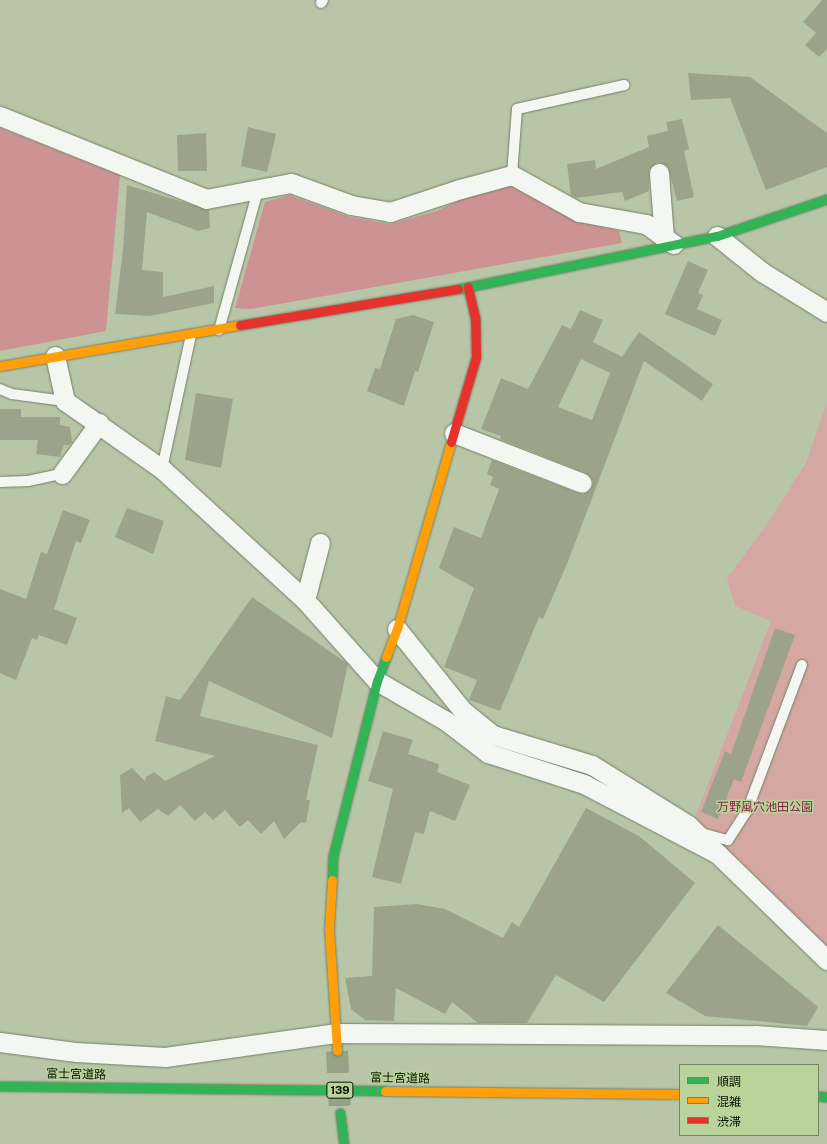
<!DOCTYPE html>
<html>
<head>
<meta charset="utf-8">
<style>
	body { margin:0 }
	#map { position:relative; width:827px; height:1144px; overflow:hidden; background:#b8c6a7; font-family:"Public Sans","Noto Sans JP",sans-serif }
	div>[style] { position:absolute }
	[style*='--x'] { left:calc(var(--x)*1px); top:calc(var(--y)*1px); width:calc(var(--w)*1px); rotate:calc(var(--a)*1deg) }
	.green>* { inset:0; background:#d4a7a3 }
	.forest>* { inset:0; background:#cd9394 }
	.building>* { inset:0; background:#9da38a }
	.secondary-tunnel>* { height:22px; margin-top:-11px; transform-origin:0; background:repeating-linear-gradient(90deg,#95a286 0 22px,transparent 0 33px) }
	.roads { filter:drop-shadow(0 0 1px #778169) drop-shadow(0 0 1px #778169) }
	.lane>* { height:10px; margin:-5px; padding:0 5px; transform-origin:5px; border-radius:5px; background:#f4f6f2 }
	.street>* { height:19px; margin:-9.5px; padding:0 9.5px; transform-origin:9.5px; border-radius:9.5px; background:#f4f6f2 }
	.fast>* { height:9px; margin:-4.5px; padding:0 4.5px; transform-origin:4.5px; border-radius:4.5px; background:#30b455 }
	.slow>* { height:9px; margin:-4.5px; padding:0 4.5px; transform-origin:4.5px; border-radius:4.5px; background:#ff9f0a }
	.jam>* { height:9px; margin:-4.5px; padding:0 4.5px; transform-origin:4.5px; border-radius:4.5px; background:#e5322d }
	span { translate:-50% -50%; white-space:nowrap; text-align:center; line-height:1.15; -webkit-text-stroke:3px #b9d39a; paint-order:stroke }
	.shield-label span { padding:1px 3px; background:#b9d39a; border:1px solid; border-radius:3px; -webkit-text-stroke-width:0 }
	.shield-label { font-size:11px; color:#091201; font-weight:700 }
	.park-label { font-size:12px; color:#8b2041 }
	.street-label { font-size:12px; color:#091201 }
	.legend { position:absolute; left:679px; top:1064px; width:140px; height:72px; box-sizing:border-box; background:#b9d39a; border:1px solid #73865d; margin:0; padding:5px 7px; list-style:none; font-size:12px; color:#091201 }
	.legend li { display:flex; align-items:center; gap:8px; height:20px }
	.legend b { width:20px; border:1px solid #73865d }
</style>
</head>
<body>
<div id="map">
	<div class="green">
		<div style="clip-path:polygon(827px 402px,827px 952px,694px 820px,771px 621px,735px 606px,727px 578px,765px 527px,806px 463px)"></div>
	</div>
	<div class="forest">
		<div style="clip-path:polygon(0 128px,120px 175px,106px 331px,0 351px)"></div>
		<div style="clip-path:polygon(511px 185px,574px 220px,619px 231px,622px 243px,251px 309px,235px 308px,265px 202px,289px 195px,350px 217px,390px 224px,437px 211px,463px 198px)"></div>
	</div>
	<div class="building">
		<div style="clip-path:polygon(822px 0,827px 0,827px 49px,819px 57px,805px 45px,816px 33px,803px 22px)"></div>
		<div style="clip-path:polygon(688px 73px,750px 77px,827px 133px,827px 167px,766px 190px,730px 98px,691px 100px)"></div>
		<div style="clip-path:polygon(682px 119px,689px 149px,684px 151px,694px 197px,677px 201px,668px 167px,659px 162px,649px 169px,649px 191px,625px 201px,622px 192px,576px 198px,571px 195px,567px 164px,595px 160px,596px 169px,649px 147px,647px 136px,668px 131px,666px 122px)"></div>
		<div style="clip-path:polygon(248px 127px,276px 134px,267px 172px,241px 166px)"></div>
		<div style="clip-path:polygon(206px 133px,207px 171px,178px 171px,177px 135px)"></div>
		<div style="clip-path:polygon(127px 185px,209px 210px,210px 228px,198px 231px,147px 212px,142px 270px,163px 272px,163px 297px,214px 286px,214px 303px,150px 316px,115px 314px,123px 250px)"></div>
		<div style="clip-path:polygon(688px 261px,708px 270px,698px 293px,703px 295px,697px 309px,722px 320px,715px 336px,665px 314px)"></div>
		<div style="clip-path:polygon(evenodd,580px 310px,603px 320px,593px 342px,622px 357px,639px 332px,713px 384px,702px 401px,644px 361px,569px 559px,543px 619px,539px 617px,500px 711px,469px 700px,477px 680px,444px 667px,474px 588px,439px 568px,454px 527px,481px 538px,499px 489px,490px 485px,493px 477px,487px 474px,492px 460px,578px 493px,584px 494px,592px 487px,593px 481px,586px 473px,500px 439px,501px 436px,481px 429px,501px 378px,528px 389px,562px 325px,571px 329px,580px 310px,581px 359px,610px 373px,592px 420px,558px 407px,581px 359px)"></div>
		<div style="clip-path:polygon(413px 315px,434px 322px,418px 372px,415px 371px,404px 406px,367px 391px,375px 368px,380px 369px,396px 319px)"></div>
		<div style="clip-path:polygon(196px 393px,233px 399px,221px 468px,185px 460px)"></div>
		<div style="clip-path:polygon(0 409px,21px 409px,21px 417px,60px 417px,60px 425px,70px 427px,72px 442px,69px 445px,64px 445px,60px 457px,36px 454px,38px 440px,0 440px)"></div>
		<div style="clip-path:polygon(127px 508px,164px 521px,153px 554px,115px 537px)"></div>
		<div style="clip-path:polygon(63px 510px,90px 520px,81px 543px,76px 541px,54px 609px,77px 618px,67px 645px,39px 635px,37px 640px,32px 638px,16px 680px,0 673px,0 589px,26px 599px,41px 552px,47px 554px)"></div>
		<div style="clip-path:polygon(252px 597px,348px 664px,332px 738px,209px 681px,200px 716px,318px 745px,306px 800px,310px 800px,306px 823px,301px 822px,284px 839px,274px 821px,261px 834px,248px 820px,240px 827px,225px 810px,213px 820px,205px 812px,195px 821px,180px 805px,168px 816px,158px 809px,140px 822px,129px 808px,122px 813px,120px 775px,132px 768px,145px 781px,146px 777px,154px 772px,165px 781px,215px 756px,155px 741px,166px 696px,180px 700px)"></div>
		<div style="clip-path:polygon(775px 628px,795px 635px,741px 782px,734px 779px,718px 819px,701px 812px,725px 751px,731px 754px)"></div>
		<div style="clip-path:polygon(383px 731px,413px 740px,408px 754px,439px 764px,437px 772px,470px 785px,455px 821px,430px 811px,424px 834px,415px 832px,401px 884px,372px 877px,393px 789px,368px 781px)"></div>
		<div style="clip-path:polygon(586px 808px,639px 836px,695px 883px,604px 1002px,556px 975px,527px 1023px,478px 1023px,452px 1002px,445px 1014px,396px 988px,394px 1021px,365px 1020px,351px 1009px,345px 978px,372px 976px,374px 907px,417px 904px,445px 909px,503px 938px,512px 922px,519px 927px)"></div>
		<div style="clip-path:polygon(718px 925px,818px 1007px,807px 1026px,705px 1016px,666px 993px)"></div>
	</div>
	<div class="secondary-tunnel">
		<div style="--x:337;--y:1051;--w:62;--a:87.2"></div>
	</div>
	<div class="roads">
		<div class="lane">
			<div style="--x:321;--y:3;--w:4;--a:-56"></div>
			<div style="--x:512;--y:175;--w:66;--a:-85.7"></div>
			<div style="--x:517;--y:109;--w:110;--a:-12.6"></div>
			<div style="--x:219;--y:330;--w:145;--a:-74.4"></div>
			<div style="--x:0;--y:389;--w:13;--a:23"></div>
			<div style="--x:12;--y:394;--w:53;--a:7.5"></div>
			<div style="--x:162;--y:469;--w:137;--a:-77.8"></div>
			<div style="--x:0;--y:482;--w:28;--a:-2"></div>
			<div style="--x:28;--y:481;--w:35;--a:-12"></div>
			<div style="--x:701;--y:833;--w:28;--a:15"></div>
			<div style="--x:728;--y:840;--w:35;--a:-57"></div>
			<div style="--x:747;--y:811;--w:156;--a:-69.4"></div>
		</div>
		<div class="street">
			<div style="--x:0;--y:116;--w:222;--a:21.9"></div>
			<div style="--x:206;--y:199;--w:86;--a:-10.7"></div>
			<div style="--x:291;--y:183;--w:64;--a:20.1"></div>
			<div style="--x:351;--y:205;--w:40;--a:10"></div>
			<div style="--x:390;--y:212;--w:74;--a:-18.2"></div>
			<div style="--x:460;--y:189;--w:54;--a:-15.1"></div>
			<div style="--x:512;--y:175;--w:77;--a:28.9"></div>
			<div style="--x:579;--y:212;--w:68;--a:10.2"></div>
			<div style="--x:646;--y:224;--w:34;--a:36"></div>
			<div style="--x:659;--y:173;--w:65;--a:85.6"></div>
			<div style="--x:717;--y:236;--w:58;--a:38.7"></div>
			<div style="--x:762;--y:272;--w:76;--a:31.6"></div>
			<div style="--x:55;--y:356;--w:46;--a:77.5"></div>
			<div style="--x:65;--y:401;--w:118;--a:35"></div>
			<div style="--x:162;--y:469;--w:194;--a:42.5"></div>
			<div style="--x:305;--y:600;--w:108;--a:48.4"></div>
			<div style="--x:377;--y:681;--w:80;--a:30.1"></div>
			<div style="--x:446;--y:721;--w:53;--a:37.3"></div>
			<div style="--x:488;--y:753;--w:101;--a:17.9"></div>
			<div style="--x:584;--y:784;--w:151;--a:27.6"></div>
			<div style="--x:454;--y:433;--w:137;--a:21.3"></div>
			<div style="--x:62;--y:474;--w:63;--a:-54"></div>
			<div style="--x:305;--y:600;--w:59;--a:-75.3"></div>
			<div style="--x:397;--y:629;--w:105;--a:51.2"></div>
			<div style="--x:463;--y:711;--w:38;--a:39"></div>
			<div style="--x:493;--y:735;--w:103;--a:16.9"></div>
			<div style="--x:592;--y:765;--w:113;--a:32"></div>
			<div style="--x:688;--y:825;--w:194;--a:44.2"></div>
			<div style="--x:0;--y:1042;--w:77;--a:7.5"></div>
			<div style="--x:76;--y:1052;--w:89;--a:3.2"></div>
			<div style="--x:165;--y:1057;--w:172;--a:-8"></div>
			<div style="--x:335;--y:1033;--w:420;--a:0.3"></div>
			<div style="--x:755;--y:1035;--w:72;--a:4"></div>
		</div>
		<div class="fast">
			<div style="--x:458;--y:289;--w:264;--a:-11.6"></div>
			<div style="--x:717;--y:236;--w:116;--a:-18.6"></div>
			<div style="--x:332;--y:880;--w:24;--a:-88"></div>
			<div style="--x:333;--y:856;--w:180;--a:-75.9"></div>
			<div style="--x:377;--y:681;--w:26;--a:-69"></div>
			<div style="--x:0;--y:1086;--w:385;--a:0.7"></div>
			<div style="--x:818;--y:1096;--w:9;--a:6"></div>
			<div style="--x:340;--y:1113;--w:31;--a:83"></div>
		</div>
		<div class="slow">
			<div style="--x:0;--y:366;--w:243;--a:-9.7"></div>
			<div style="--x:386;--y:657;--w:30;--a:-69"></div>
			<div style="--x:397;--y:629;--w:195;--a:-73.9"></div>
			<div style="--x:332;--y:880;--w:49;--a:93.5"></div>
			<div style="--x:329;--y:929;--w:122;--a:86.2"></div>
			<div style="--x:385;--y:1091;--w:295;--a:0.6"></div>
		</div>
		<div class="jam">
			<div style="--x:240;--y:325;--w:221;--a:-9.4"></div>
			<div style="--x:451;--y:442;--w:89;--a:-73.6"></div>
			<div style="--x:476;--y:357;--w:39;--a:-91"></div>
			<div style="--x:475;--y:318;--w:32;--a:-103"></div>
		</div>
	</div>
	<div class="shield-label">
		<span style="left:340px;top:1090px">139</span>
	</div>
	<div class="park-label">
		<span style="left:765px;top:808px">万野風穴池田公園</span>
	</div>
	<div class="street-label">
		<span style="left:76px;top:1075px;rotate:1deg">富士宮道路</span>
		<span style="left:400px;top:1079px;rotate:1deg">富士宮道路</span>
	</div>
	<ul class="legend">
	<li><b style="height:5px;background:#30b455"></b>順調</li>
	<li><b style="height:5px;background:#ff9f0a"></b>混雑</li>
	<li><b style="height:5px;background:#e5322d"></b>渋滞</li>
	</ul>
</div>
</body>
</html>
